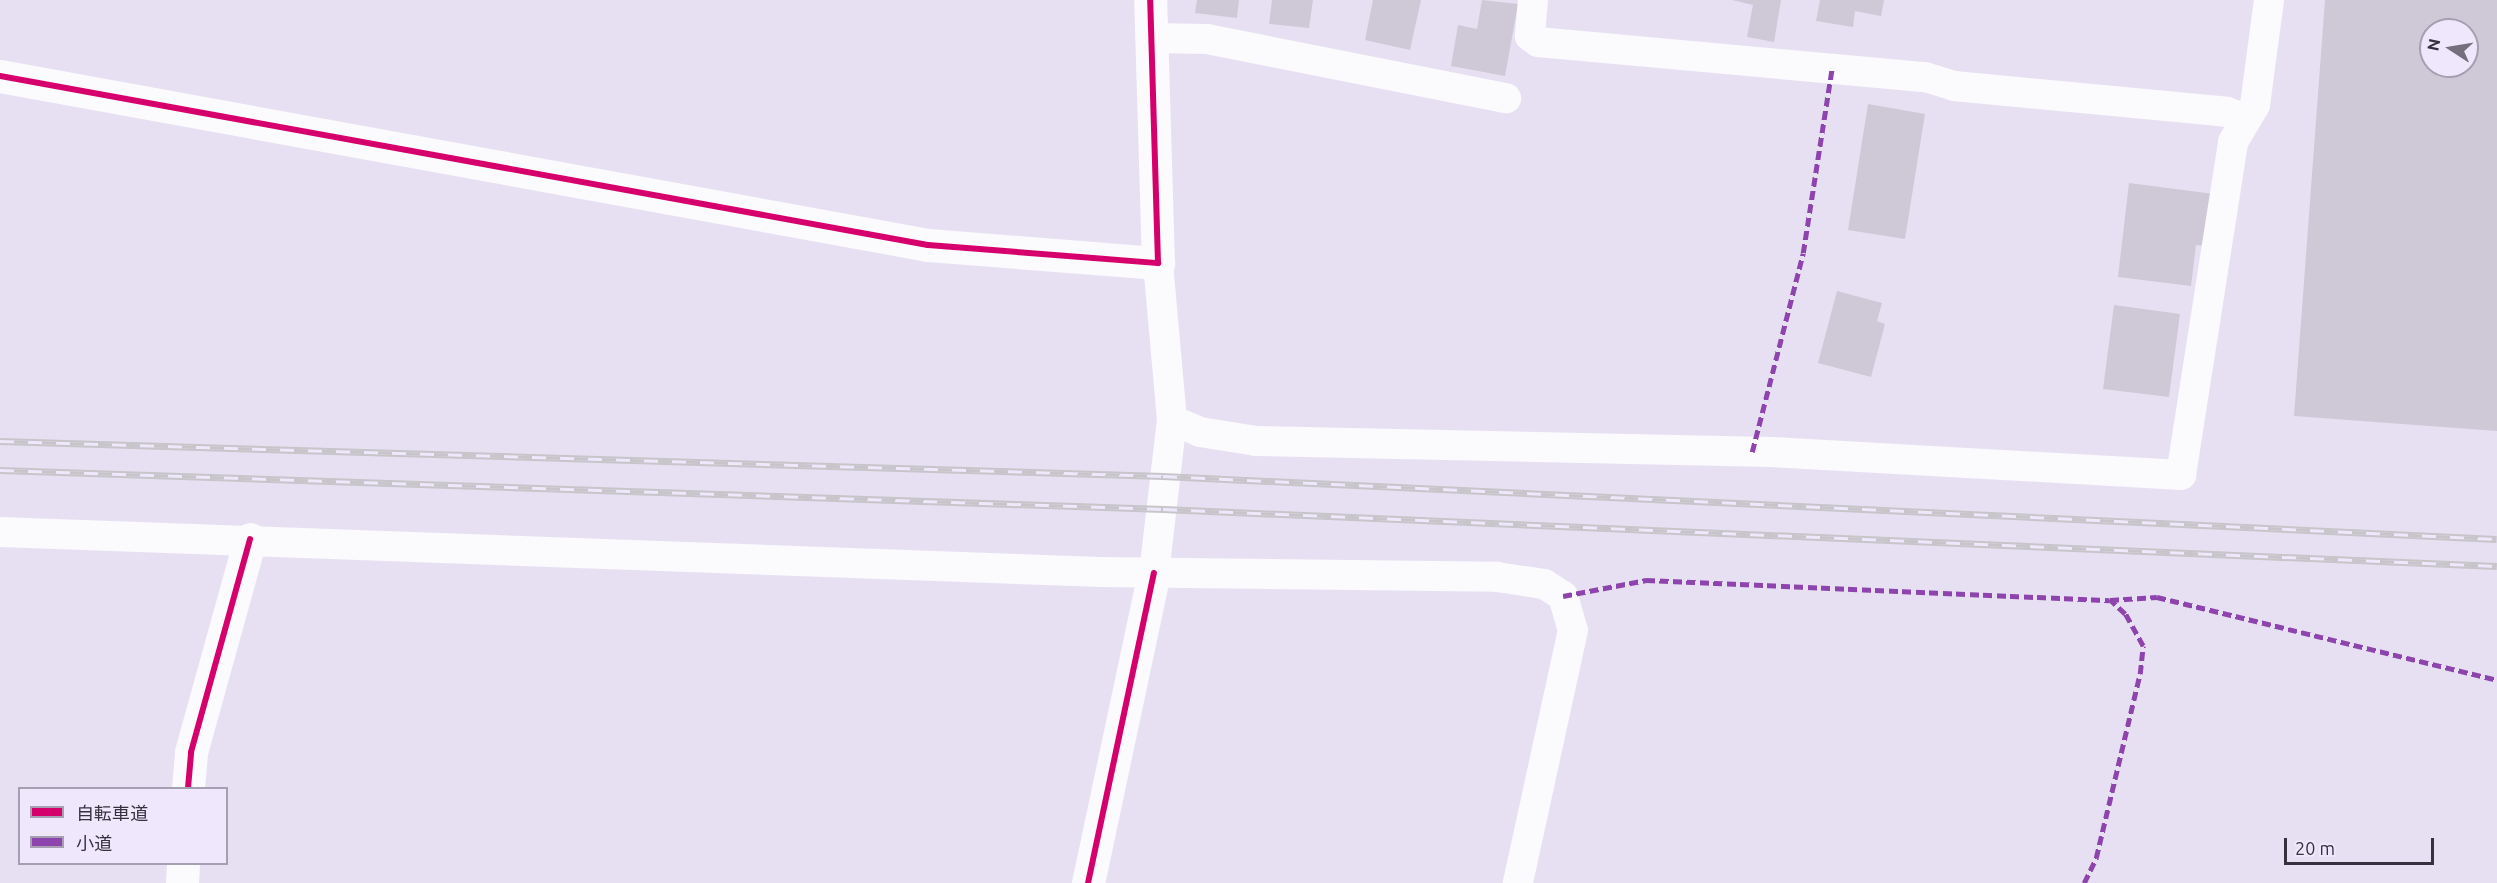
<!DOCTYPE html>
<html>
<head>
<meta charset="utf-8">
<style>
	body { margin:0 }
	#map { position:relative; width:2497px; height:883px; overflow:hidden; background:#e7e0f2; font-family:Ubuntu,"Noto Sans JP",sans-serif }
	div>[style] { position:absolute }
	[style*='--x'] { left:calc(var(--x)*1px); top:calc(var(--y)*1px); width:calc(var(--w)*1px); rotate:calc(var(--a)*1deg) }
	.building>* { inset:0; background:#cfc8d7 }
	.lane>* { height:30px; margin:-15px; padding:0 15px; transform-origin:15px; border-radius:15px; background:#fbfafd }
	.street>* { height:33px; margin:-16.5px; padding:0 16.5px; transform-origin:16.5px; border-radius:16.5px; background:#fbfafd }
	.rail>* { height:7px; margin-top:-3.5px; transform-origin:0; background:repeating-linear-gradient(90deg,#efe8fd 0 14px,#c7c5ca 0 28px); box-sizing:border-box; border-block:2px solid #c7c5ca }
	.quiet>* { height:4.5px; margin-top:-2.25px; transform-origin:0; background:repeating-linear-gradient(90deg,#8e44ad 0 9px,transparent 0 13.5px) }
	.cycleway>* { height:6px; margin:-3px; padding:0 3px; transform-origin:3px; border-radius:3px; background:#d6006c }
	span { translate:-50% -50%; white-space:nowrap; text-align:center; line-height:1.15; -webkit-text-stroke:6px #efe8fd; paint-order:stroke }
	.legend { position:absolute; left:18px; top:787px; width:210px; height:78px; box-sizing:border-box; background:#efe8fd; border:2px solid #a59fb1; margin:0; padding:8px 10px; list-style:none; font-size:18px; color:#36313e }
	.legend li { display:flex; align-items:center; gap:12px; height:30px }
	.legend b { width:30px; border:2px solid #a59fb1 }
	.north { position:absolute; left:2419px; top:18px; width:60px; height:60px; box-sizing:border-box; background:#efe8fd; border:2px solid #a59fb1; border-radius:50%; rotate:282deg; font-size:16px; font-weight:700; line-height:24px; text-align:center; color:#36313e }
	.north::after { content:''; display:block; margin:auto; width:21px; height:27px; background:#746e7d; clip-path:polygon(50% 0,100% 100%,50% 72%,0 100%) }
	.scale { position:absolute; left:2284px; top:838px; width:150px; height:27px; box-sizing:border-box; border:3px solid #36313e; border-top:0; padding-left:8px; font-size:18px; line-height:21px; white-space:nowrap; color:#36313e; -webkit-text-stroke:4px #efe8fd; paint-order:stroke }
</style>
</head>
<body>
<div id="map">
	<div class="building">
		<div style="clip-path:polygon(1197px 0,1239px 0,1237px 18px,1195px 13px)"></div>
		<div style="clip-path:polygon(1272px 0,1313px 0,1309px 28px,1269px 24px)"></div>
		<div style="clip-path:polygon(1373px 0,1421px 0,1410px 50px,1365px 40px)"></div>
		<div style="clip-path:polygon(1482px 0,1518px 4px,1505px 76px,1451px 66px,1458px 25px,1477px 29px)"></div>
		<div style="clip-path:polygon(1732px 0,1781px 0,1774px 42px,1747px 37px,1753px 5px)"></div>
		<div style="clip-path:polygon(1820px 0,1884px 0,1881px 16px,1855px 11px,1853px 27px,1816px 21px)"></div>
		<div style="clip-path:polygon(evenodd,2325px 0,2497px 0,2497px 431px,2294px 416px,2325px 0,2431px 30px,2467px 30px,2467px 66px,2431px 66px,2431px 30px)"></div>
		<div style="clip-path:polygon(1868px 104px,1925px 114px,1905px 239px,1848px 230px)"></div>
		<div style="clip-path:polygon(2129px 183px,2214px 194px,2207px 246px,2196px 245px,2191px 286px,2118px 277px)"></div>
		<div style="clip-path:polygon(1837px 291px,1882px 303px,1877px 321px,1885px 324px,1871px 377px,1818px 363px)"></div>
		<div style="clip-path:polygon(2114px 305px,2180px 314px,2169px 397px,2103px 389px)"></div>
	</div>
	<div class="lane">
		<div style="--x:1533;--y:0;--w:36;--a:95"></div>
		<div style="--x:1530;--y:36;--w:10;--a:37"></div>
		<div style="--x:1538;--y:42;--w:389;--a:5.2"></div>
		<div style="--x:1925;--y:77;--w:30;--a:17"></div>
		<div style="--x:1954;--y:86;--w:274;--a:5.4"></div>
		<div style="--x:2227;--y:112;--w:20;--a:20"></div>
		<div style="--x:1151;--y:38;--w:56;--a:1"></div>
		<div style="--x:1207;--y:39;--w:305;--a:11.2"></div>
		<div style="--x:1172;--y:420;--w:30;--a:23"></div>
		<div style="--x:1200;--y:432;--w:57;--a:9.1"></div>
		<div style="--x:1256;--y:441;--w:515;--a:1.22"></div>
		<div style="--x:1771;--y:452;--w:411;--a:3.2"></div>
		<div style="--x:2181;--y:475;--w:337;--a:-81.1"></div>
		<div style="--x:2233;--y:142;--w:43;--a:-59.3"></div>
		<div style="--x:2255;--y:105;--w:106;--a:-82.4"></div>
		<div style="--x:0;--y:532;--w:1101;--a:2.08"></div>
		<div style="--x:1100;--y:572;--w:397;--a:0.7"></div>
		<div style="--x:1497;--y:577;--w:48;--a:8.5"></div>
		<div style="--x:1544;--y:584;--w:22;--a:32"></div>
		<div style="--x:1563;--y:596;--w:35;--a:74"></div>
		<div style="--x:1573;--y:630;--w:259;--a:102.3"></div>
		<div style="--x:1154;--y:573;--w:154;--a:-83.3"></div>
		<div style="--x:1172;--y:420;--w:158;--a:-95.1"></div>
	</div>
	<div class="street">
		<div style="--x:0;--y:76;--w:943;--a:10.32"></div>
		<div style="--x:928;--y:245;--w:231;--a:4.5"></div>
		<div style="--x:1158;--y:263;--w:263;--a:-91.7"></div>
		<div style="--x:188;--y:788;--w:36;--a:-85"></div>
		<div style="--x:191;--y:752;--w:221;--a:-74.5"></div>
		<div style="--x:182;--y:883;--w:19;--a:-87"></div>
		<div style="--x:1088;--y:883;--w:317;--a:-78"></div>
	</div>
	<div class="rail">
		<div style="--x:0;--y:441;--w:1164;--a:1.72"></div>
		<div style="--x:1163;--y:476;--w:1335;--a:2.7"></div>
		<div style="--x:0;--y:470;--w:1164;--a:1.92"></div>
		<div style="--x:1163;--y:509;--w:1335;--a:2.45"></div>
	</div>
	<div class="quiet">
		<div style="--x:1752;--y:452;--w:205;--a:-75.6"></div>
		<div style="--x:1803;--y:253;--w:187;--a:-81.1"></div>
		<div style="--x:1563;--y:596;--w:85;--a:-10.9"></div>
		<div style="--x:1646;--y:580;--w:464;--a:2.5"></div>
		<div style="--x:2110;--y:600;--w:47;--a:-3.7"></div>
		<div style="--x:2157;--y:597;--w:350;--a:13.7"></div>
		<div style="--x:2084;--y:883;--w:28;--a:-64"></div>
		<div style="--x:2096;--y:858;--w:189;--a:-76.6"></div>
		<div style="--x:2140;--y:674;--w:28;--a:-84"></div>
		<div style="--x:2143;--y:646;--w:37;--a:-119"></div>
		<div style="--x:2125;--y:614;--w:21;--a:-137"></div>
	</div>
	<div class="cycleway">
		<div style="--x:0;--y:76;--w:943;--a:10.32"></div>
		<div style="--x:928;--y:245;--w:231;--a:4.5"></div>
		<div style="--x:1158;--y:263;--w:263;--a:-91.7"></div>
		<div style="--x:188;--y:788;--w:36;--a:-85"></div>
		<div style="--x:191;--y:752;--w:221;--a:-74.5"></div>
		<div style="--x:1088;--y:883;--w:317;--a:-78"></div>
	</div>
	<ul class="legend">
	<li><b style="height:8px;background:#d6006c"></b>自転車道</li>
	<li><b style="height:8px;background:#8e44ad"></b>小道</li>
	</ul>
	<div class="north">N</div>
	<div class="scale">20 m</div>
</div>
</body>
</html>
